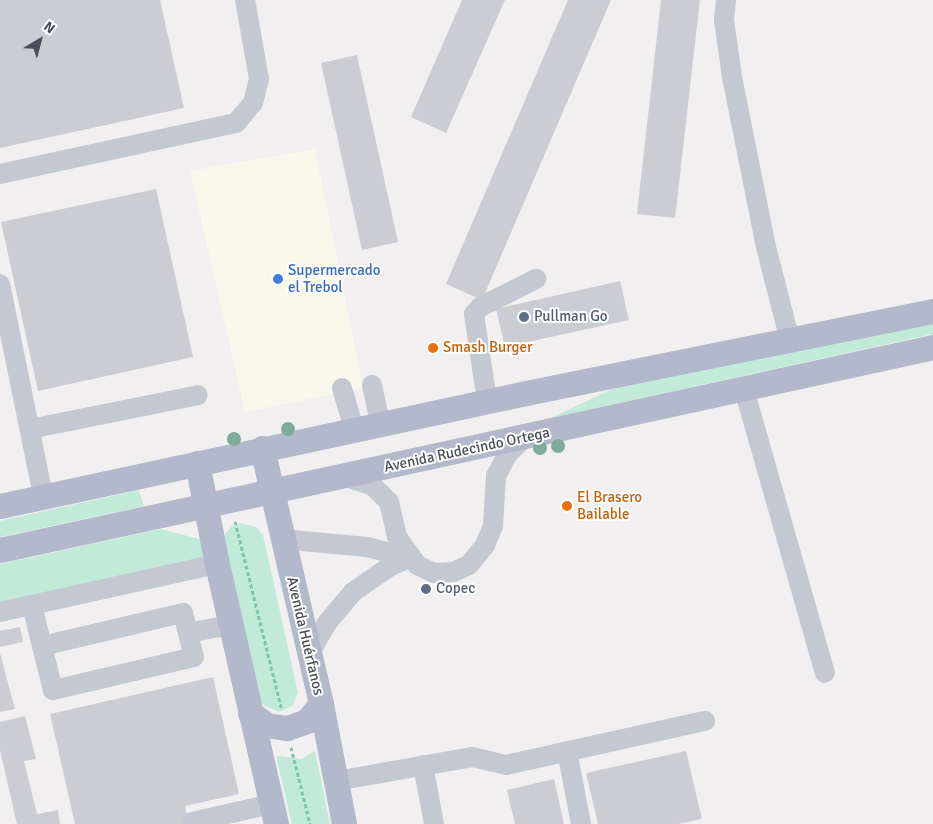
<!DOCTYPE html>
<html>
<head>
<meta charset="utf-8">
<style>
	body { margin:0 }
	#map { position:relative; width:933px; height:824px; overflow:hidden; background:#f1efef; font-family:Signika,sans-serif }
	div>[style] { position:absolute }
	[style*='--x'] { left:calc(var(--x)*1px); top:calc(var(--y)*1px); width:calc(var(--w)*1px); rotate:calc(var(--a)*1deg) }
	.commercial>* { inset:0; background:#faf8ea }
	.green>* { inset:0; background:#c2ead9 }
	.building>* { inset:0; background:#cccdd2 }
	.path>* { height:3px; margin-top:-1.5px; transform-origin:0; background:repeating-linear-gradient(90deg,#7ec4b0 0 4px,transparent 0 6.5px) }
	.minor>* { height:20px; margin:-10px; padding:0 10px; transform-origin:10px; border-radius:10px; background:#c4c8d2 }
	.major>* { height:25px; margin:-12.5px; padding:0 12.5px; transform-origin:12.5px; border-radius:12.5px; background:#b1b9ca }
	.trees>* { width:14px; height:14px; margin:-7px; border-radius:50%; background:#7fab9e }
	.dots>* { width:14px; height:14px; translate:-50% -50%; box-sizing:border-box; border:2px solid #fff; border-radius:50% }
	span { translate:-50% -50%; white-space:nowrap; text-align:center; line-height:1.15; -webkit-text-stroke:4px #fff; paint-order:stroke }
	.shop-label { font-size:15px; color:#366cbe }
	.left { translate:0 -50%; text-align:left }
	.service-label { font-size:15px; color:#4e5e75 }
	.food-label { font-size:15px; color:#c56008 }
	.street-label { font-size:15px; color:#494e5a }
	.north { position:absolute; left:15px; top:15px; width:50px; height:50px; -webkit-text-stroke:4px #fff; paint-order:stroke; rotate:37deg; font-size:14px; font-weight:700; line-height:20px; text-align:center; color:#494e5a }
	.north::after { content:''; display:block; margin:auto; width:18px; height:22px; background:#494e5a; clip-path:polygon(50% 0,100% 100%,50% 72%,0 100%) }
</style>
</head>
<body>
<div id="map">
	<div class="commercial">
		<div style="clip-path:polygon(315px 149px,363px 388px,245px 412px,190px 171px)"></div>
	</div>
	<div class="green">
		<div style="clip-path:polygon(933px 318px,933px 334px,551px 418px,625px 383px)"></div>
		<div style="clip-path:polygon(139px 490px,144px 506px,0 537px,0 521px)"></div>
		<div style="clip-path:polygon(241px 523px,256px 527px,263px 535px,298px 693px,292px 706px,279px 712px,260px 703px,222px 538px,231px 527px)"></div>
		<div style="clip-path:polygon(161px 529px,206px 541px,208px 558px,0 605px,0 564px)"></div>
		<div style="clip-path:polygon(315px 751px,330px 824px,292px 824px,276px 756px,301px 759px)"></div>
	</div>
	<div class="building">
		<div style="clip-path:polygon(0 0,160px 0,184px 108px,0 148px)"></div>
		<div style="clip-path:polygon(462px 0,505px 0,446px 133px,411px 117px)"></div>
		<div style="clip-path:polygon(568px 0,611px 0,482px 300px,446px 284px)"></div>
		<div style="clip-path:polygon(661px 0,700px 0,675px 218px,637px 214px)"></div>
		<div style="clip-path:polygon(357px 55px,398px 242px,362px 250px,321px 63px)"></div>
		<div style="clip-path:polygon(156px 189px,193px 357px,38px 391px,1px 222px)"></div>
		<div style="clip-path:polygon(620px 281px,629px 320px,505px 347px,496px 309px)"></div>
		<div style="clip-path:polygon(20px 627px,23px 642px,0 647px,0 631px)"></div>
		<div style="clip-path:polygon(0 653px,15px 709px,0 712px)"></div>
		<div style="clip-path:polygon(213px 677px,239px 794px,185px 806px,189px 824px,75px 824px,50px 714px)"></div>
		<div style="clip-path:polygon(25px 716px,36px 759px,24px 761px,37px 814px,58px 810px,60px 824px,17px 824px,0 750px,0 722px)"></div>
		<div style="clip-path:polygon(686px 751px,702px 819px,678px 824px,598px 824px,586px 773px)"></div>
		<div style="clip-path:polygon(554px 779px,564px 824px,515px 824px,507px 790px)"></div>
	</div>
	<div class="path">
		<div style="--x:235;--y:521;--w:192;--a:76.1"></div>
		<div style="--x:291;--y:747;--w:79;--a:76.1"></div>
	</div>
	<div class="minor">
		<div style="--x:726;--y:0;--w:20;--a:96"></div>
		<div style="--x:724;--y:20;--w:58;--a:82"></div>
		<div style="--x:732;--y:77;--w:173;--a:78.7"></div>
		<div style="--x:766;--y:247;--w:85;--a:75.6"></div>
		<div style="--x:787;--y:329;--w:14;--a:94"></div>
		<div style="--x:0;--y:174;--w:241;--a:-12.2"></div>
		<div style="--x:236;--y:123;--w:26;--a:-50"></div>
		<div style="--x:253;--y:103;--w:25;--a:-76"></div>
		<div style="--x:259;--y:79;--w:80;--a:-100"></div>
		<div style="--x:0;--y:284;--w:216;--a:78.5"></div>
		<div style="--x:372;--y:385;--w:39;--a:78"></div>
		<div style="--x:342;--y:388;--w:43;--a:73.7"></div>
		<div style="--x:744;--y:389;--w:295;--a:74.1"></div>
		<div style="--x:487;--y:401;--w:88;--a:-98.5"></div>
		<div style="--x:474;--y:314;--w:9;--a:-49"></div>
		<div style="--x:480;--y:307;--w:63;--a:-26.6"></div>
		<div style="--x:30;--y:429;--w:171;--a:-11.4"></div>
		<div style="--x:346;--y:477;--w:28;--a:18"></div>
		<div style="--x:373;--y:486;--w:23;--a:45"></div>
		<div style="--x:389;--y:502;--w:36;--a:77"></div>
		<div style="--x:397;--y:537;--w:34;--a:54"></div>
		<div style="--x:417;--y:565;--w:19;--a:25"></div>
		<div style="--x:434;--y:573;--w:19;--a:-3"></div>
		<div style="--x:453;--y:572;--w:17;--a:-24"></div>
		<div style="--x:469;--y:565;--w:26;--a:-51"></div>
		<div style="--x:485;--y:545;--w:21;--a:-67"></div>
		<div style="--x:493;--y:526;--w:50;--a:-86.6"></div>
		<div style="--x:496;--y:476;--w:24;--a:-62"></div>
		<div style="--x:507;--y:455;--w:24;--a:-45"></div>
		<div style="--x:281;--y:539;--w:86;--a:5.3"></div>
		<div style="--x:367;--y:547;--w:43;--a:14.7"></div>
		<div style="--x:409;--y:558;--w:22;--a:156"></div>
		<div style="--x:389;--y:567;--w:44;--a:145.2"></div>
		<div style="--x:353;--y:592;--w:40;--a:130"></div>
		<div style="--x:327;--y:623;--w:36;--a:120"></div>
		<div style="--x:32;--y:605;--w:42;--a:76.3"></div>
		<div style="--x:0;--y:612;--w:222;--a:-12.5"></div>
		<div style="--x:183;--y:613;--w:45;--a:76"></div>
		<div style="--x:194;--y:657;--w:145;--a:166.8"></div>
		<div style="--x:53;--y:690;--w:45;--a:-104"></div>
		<div style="--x:42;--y:646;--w:145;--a:-13.2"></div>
		<div style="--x:188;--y:633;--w:43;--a:-10.8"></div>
		<div style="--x:567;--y:751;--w:74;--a:79.1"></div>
		<div style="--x:423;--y:765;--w:60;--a:79.4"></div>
		<div style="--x:336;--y:781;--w:138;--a:-10"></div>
		<div style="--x:472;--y:757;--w:35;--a:13"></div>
		<div style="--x:506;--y:765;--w:204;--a:-12.5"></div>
		<div style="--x:192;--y:822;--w:82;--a:-12.7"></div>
	</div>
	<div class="major">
		<div style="--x:262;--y:448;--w:263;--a:77"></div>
		<div style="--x:321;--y:704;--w:122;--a:79.1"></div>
		<div style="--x:197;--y:463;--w:103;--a:78.8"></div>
		<div style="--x:217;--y:564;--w:267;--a:77.2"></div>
		<div style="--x:0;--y:506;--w:538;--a:-12.12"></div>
		<div style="--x:526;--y:393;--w:415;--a:-11.4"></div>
		<div style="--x:0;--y:550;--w:955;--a:-12.27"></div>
		<div style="--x:250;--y:713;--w:21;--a:35"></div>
		<div style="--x:267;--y:725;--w:20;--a:9"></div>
		<div style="--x:287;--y:728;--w:21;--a:-19"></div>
		<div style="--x:307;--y:721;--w:22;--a:-51"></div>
	</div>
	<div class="trees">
		<div style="left:288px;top:429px"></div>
		<div style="left:234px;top:439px"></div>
		<div style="left:558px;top:446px"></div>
		<div style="left:540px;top:448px"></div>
	</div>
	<div class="dots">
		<div style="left:278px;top:279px;background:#3f7fe0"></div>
		<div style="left:524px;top:317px;background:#5c6f8a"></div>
		<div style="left:433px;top:348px;background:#e8710a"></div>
		<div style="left:567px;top:506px;background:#e8710a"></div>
		<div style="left:426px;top:589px;background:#5c6f8a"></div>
	</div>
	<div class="shop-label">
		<span class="left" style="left:288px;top:279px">Supermercado<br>el Trebol</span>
	</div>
	<div class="service-label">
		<span class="left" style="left:534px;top:317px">Pullman Go</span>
		<span class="left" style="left:436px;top:589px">Copec</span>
	</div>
	<div class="food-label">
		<span class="left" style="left:443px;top:348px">Smash Burger</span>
		<span class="left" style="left:577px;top:506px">El Brasero<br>Bailable</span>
	</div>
	<div class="street-label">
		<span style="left:467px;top:450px;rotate:-12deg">Avenida Rudecindo Ortega</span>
		<span style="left:305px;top:636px;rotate:77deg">Avenida Huérfanos</span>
	</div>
	<div class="north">N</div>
</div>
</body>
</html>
